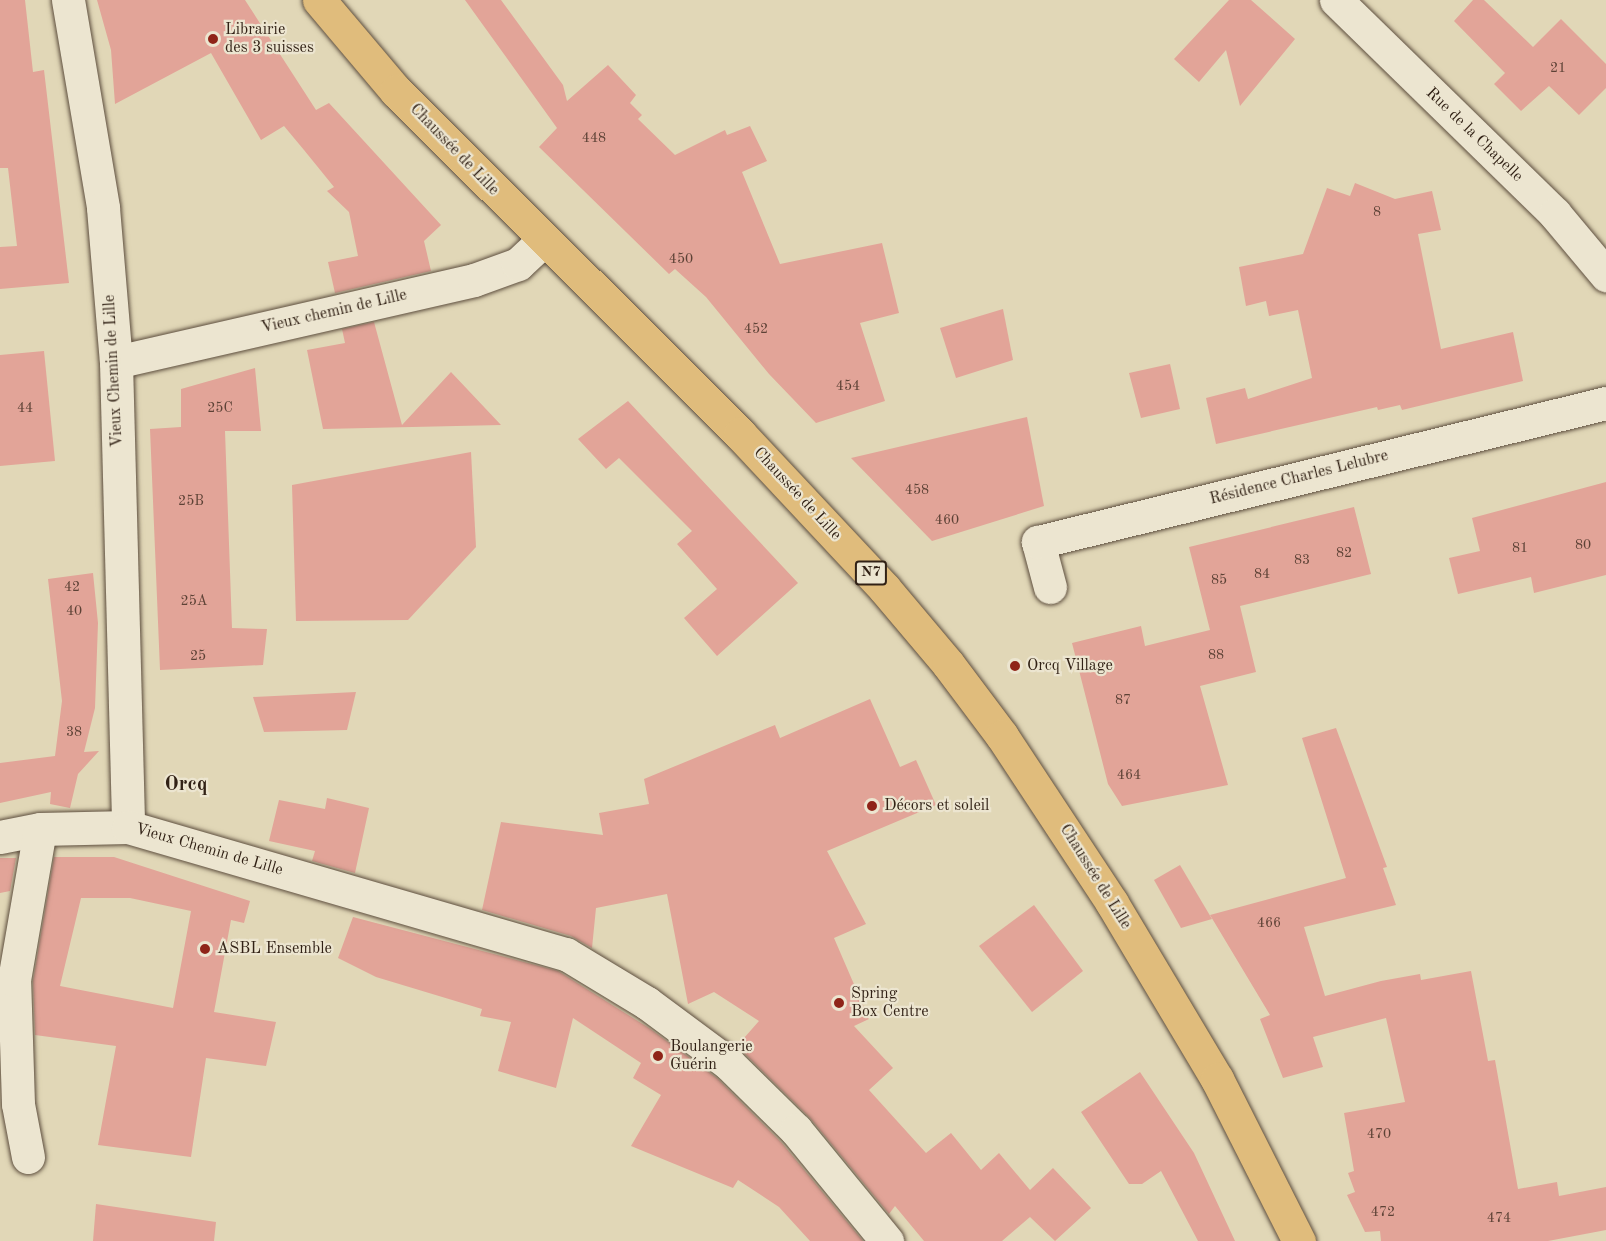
<!DOCTYPE html>
<html>
<head>
<meta charset="utf-8">
<style>
	body { margin:0 }
	#map { position:relative; width:1606px; height:1241px; overflow:hidden; background:#e1d7b7; font-family:"Old Standard TT",serif }
	div>[style] { position:absolute }
	[style*='--x'] { left:calc(var(--x)*1px); top:calc(var(--y)*1px); width:calc(var(--w)*1px); rotate:calc(var(--a)*1deg) }
	.building>* { inset:0; background:#e2a498 }
	.roads { filter:drop-shadow(0 0 2px #5d4e3e) drop-shadow(0 0 2px #5d4e3e) }
	.minor>* { height:33px; margin:-16.5px; padding:0 16.5px; transform-origin:16.5px; border-radius:16.5px; background:#ece5d0 }
	.major>* { height:33px; margin:-16.5px; padding:0 16.5px; transform-origin:16.5px; border-radius:16.5px; background:#e0bc7c }
	.dots>* { width:16px; height:16px; translate:-50% -50%; box-sizing:border-box; border:3px solid #ece5d0; border-radius:50% }
	span { translate:-50% -50%; white-space:nowrap; text-align:center; line-height:1.15; -webkit-text-stroke:4.5px #ece5d0; paint-order:stroke }
	.number-label { font-size:14px; color:#5d4236 }
	.number-label span { -webkit-text-stroke-width:0 }
	.shield-label span { padding:2px 4px; background:#ece5d0; border:2px solid; border-radius:4px; -webkit-text-stroke-width:0 }
	.shield-label { font-size:15px; color:#312115; font-weight:700 }
	.poi-label { font-size:16px; color:#312115 }
	.left { translate:0 -50%; text-align:left }
	.street-label { font-size:16px; color:#312115 }
	.quarter-label { font-size:20px; color:#312115; font-weight:700 }
</style>
</head>
<body>
<div id="map">
	<div class="building">
		<div style="clip-path:polygon(0 0,25px 0,33px 72px,44px 70px,69px 283px,0 289px,0 247px,17px 246px,8px 168px,0 168px)"></div>
		<div style="clip-path:polygon(97px 0,245px 0,316px 110px,329px 103px,441px 225px,424px 241px,431px 271px,335px 293px,328px 262px,358px 256px,349px 212px,327px 191px,334px 187px,304px 150px,284px 126px,261px 140px,211px 53px,115px 104px,111px 50px)"></div>
		<div style="clip-path:polygon(465px 0,501px 0,563px 85px,567px 101px,608px 65px,636px 95px,630px 103px,642px 115px,638px 119px,675px 155px,725px 130px,727px 135px,750px 126px,767px 161px,742px 172px,780px 264px,882px 243px,899px 313px,860px 323px,885px 401px,816px 423px,769px 374px,706px 297px,675px 269px,669px 274px,539px 147px,557px 128px)"></div>
		<div style="clip-path:polygon(1229px 0,1251px 0,1295px 39px,1240px 106px,1226px 50px,1199px 82px,1174px 59px)"></div>
		<div style="clip-path:polygon(1473px 0,1484px 0,1533px 47px,1561px 19px,1606px 64px,1606px 88px,1579px 115px,1549px 86px,1521px 111px,1494px 84px,1505px 73px,1454px 21px)"></div>
		<div style="clip-path:polygon(1355px 183px,1395px 199px,1432px 191px,1441px 230px,1418px 234px,1441px 349px,1513px 332px,1523px 381px,1402px 410px,1400px 405px,1378px 410px,1377px 407px,1216px 444px,1206px 398px,1245px 388px,1248px 399px,1312px 378px,1298px 310px,1269px 316px,1266px 301px,1246px 306px,1239px 267px,1303px 254px,1327px 188px,1350px 196px)"></div>
		<div style="clip-path:polygon(1003px 309px,1013px 360px,956px 378px,940px 328px)"></div>
		<div style="clip-path:polygon(374px 322px,402px 425px,451px 372px,501px 425px,323px 429px,307px 350px,345px 343px,342px 329px)"></div>
		<div style="clip-path:polygon(44px 351px,55px 461px,0 466px,0 355px)"></div>
		<div style="clip-path:polygon(1170px 364px,1180px 409px,1141px 418px,1129px 373px)"></div>
		<div style="clip-path:polygon(255px 368px,261px 431px,225px 431px,232px 628px,267px 629px,263px 665px,160px 670px,150px 429px,181px 427px,181px 389px)"></div>
		<div style="clip-path:polygon(628px 401px,798px 583px,717px 656px,684px 618px,717px 589px,677px 544px,692px 531px,619px 458px,606px 469px,578px 439px)"></div>
		<div style="clip-path:polygon(1027px 417px,1044px 506px,932px 541px,851px 458px)"></div>
		<div style="clip-path:polygon(471px 452px,476px 547px,408px 620px,296px 621px,292px 485px)"></div>
		<div style="clip-path:polygon(1606px 482px,1606px 575px,1534px 593px,1531px 577px,1458px 594px,1449px 558px,1480px 551px,1472px 518px)"></div>
		<div style="clip-path:polygon(1354px 507px,1371px 574px,1240px 606px,1256px 672px,1200px 686px,1228px 785px,1122px 806px,1108px 784px,1072px 643px,1141px 626px,1145px 646px,1210px 630px,1189px 547px)"></div>
		<div style="clip-path:polygon(93px 573px,98px 623px,95px 708px,84px 752px,99px 751px,78px 774px,70px 808px,50px 804px,51px 792px,0 803px,0 763px,55px 756px,62px 701px,48px 579px)"></div>
		<div style="clip-path:polygon(356px 692px,347px 730px,264px 732px,253px 697px)"></div>
		<div style="clip-path:polygon(870px 699px,900px 767px,916px 760px,936px 805px,827px 851px,866px 924px,834px 938px,869px 1019px,854px 1026px,893px 1068px,869px 1090px,926px 1153px,951px 1133px,981px 1170px,999px 1153px,1030px 1190px,1053px 1168px,1091px 1208px,1055px 1241px,1030px 1217px,1002px 1241px,924px 1241px,895px 1206px,889px 1214px,810px 1118px,737px 1046px,759px 1021px,714px 992px,688px 1004px,667px 894px,596px 908px,592px 948px,571px 936px,482px 910px,501px 822px,603px 835px,599px 813px,649px 804px,644px 779px,775px 725px,780px 738px)"></div>
		<div style="clip-path:polygon(1336px 728px,1387px 867px,1383px 868px,1396px 905px,1304px 927px,1325px 996px,1381px 981px,1420px 974px,1421px 980px,1471px 971px,1488px 1061px,1495px 1060px,1518px 1189px,1557px 1182px,1559px 1196px,1606px 1187px,1606px 1230px,1548px 1241px,1381px 1241px,1380px 1231px,1365px 1232px,1347px 1195px,1355px 1192px,1348px 1173px,1354px 1171px,1344px 1113px,1405px 1102px,1386px 1018px,1313px 1037px,1323px 1067px,1283px 1078px,1260px 1019px,1270px 1015px,1210px 915px,1346px 878px,1302px 738px)"></div>
		<div style="clip-path:polygon(327px 798px,369px 808px,355px 873px,312px 861px,315px 851px,269px 841px,279px 800px,325px 809px)"></div>
		<div style="clip-path:polygon(evenodd,54px 857px,114px 857px,250px 901px,244px 923px,231px 920px,214px 1012px,276px 1022px,266px 1066px,206px 1058px,191px 1157px,98px 1145px,116px 1046px,35px 1035px,33px 981px,54px 857px,81px 898px,130px 898px,191px 911px,173px 1008px,60px 986px,81px 898px)"></div>
		<div style="clip-path:polygon(0 858px,16px 858px,10px 891px,0 893px)"></div>
		<div style="clip-path:polygon(1180px 865px,1212px 919px,1181px 928px,1154px 880px)"></div>
		<div style="clip-path:polygon(1034px 905px,1083px 971px,1032px 1012px,979px 946px)"></div>
		<div style="clip-path:polygon(353px 917px,558px 971px,649px 1028px,717px 1078px,782px 1143px,863px 1241px,810px 1241px,779px 1207px,738px 1180px,733px 1188px,631px 1146px,661px 1095px,633px 1078px,641px 1063px,573px 1018px,556px 1088px,498px 1071px,511px 1022px,480px 1016px,482px 1009px,376px 977px,338px 958px)"></div>
		<div style="clip-path:polygon(1140px 1072px,1194px 1153px,1235px 1241px,1198px 1241px,1161px 1171px,1142px 1184px,1129px 1184px,1081px 1112px)"></div>
		<div style="clip-path:polygon(96px 1204px,216px 1222px,214px 1241px,93px 1241px)"></div>
	</div>
	<div class="roads">
		<div class="minor">
			<div style="--x:68;--y:0;--w:211;--a:80.4"></div>
			<div style="--x:103;--y:208;--w:155;--a:85.2"></div>
			<div style="--x:116;--y:362;--w:465;--a:88.5"></div>
			<div style="--x:1336;--y:0;--w:306;--a:44.3"></div>
			<div style="--x:1555;--y:214;--w:80;--a:50.1"></div>
			<div style="--x:116;--y:362;--w:367;--a:-12.9"></div>
			<div style="--x:474;--y:280;--w:47;--a:-20"></div>
			<div style="--x:518;--y:264;--w:34;--a:-43"></div>
			<div style="--x:1050;--y:587;--w:47;--a:-104.9"></div>
			<div style="--x:1038;--y:542;--w:585;--a:-13.75"></div>
			<div style="--x:0;--y:837;--w:41;--a:-11.3"></div>
			<div style="--x:40;--y:829;--w:88;--a:-1.3"></div>
			<div style="--x:128;--y:827;--w:456;--a:16.2"></div>
			<div style="--x:566;--y:954;--w:95;--a:31.2"></div>
			<div style="--x:647;--y:1003;--w:102;--a:36.6"></div>
			<div style="--x:729;--y:1064;--w:94;--a:44.6"></div>
			<div style="--x:796;--y:1130;--w:144;--a:50.7"></div>
			<div style="--x:28;--y:1157;--w:54;--a:-100.7"></div>
			<div style="--x:18;--y:1104;--w:124;--a:-91.8"></div>
			<div style="--x:14;--y:980;--w:153;--a:-80.2"></div>
		</div>
		<div class="major">
			<div style="--x:319;--y:0;--w:119;--a:49.8"></div>
			<div style="--x:396;--y:91;--w:486;--a:44.9"></div>
			<div style="--x:740;--y:434;--w:211;--a:46.9"></div>
			<div style="--x:884;--y:588;--w:99;--a:49.9"></div>
			<div style="--x:948;--y:664;--w:90;--a:53.1"></div>
			<div style="--x:1002;--y:736;--w:200;--a:56.6"></div>
			<div style="--x:1112;--y:903;--w:205;--a:59.2"></div>
			<div style="--x:1217;--y:1079;--w:182;--a:63.2"></div>
		</div>
	</div>
	<div class="dots">
		<div style="left:213px;top:39px;background:#8f2418"></div>
		<div style="left:1015px;top:666px;background:#8f2418"></div>
		<div style="left:872px;top:806px;background:#8f2418"></div>
		<div style="left:205px;top:949px;background:#8f2418"></div>
		<div style="left:839px;top:1003px;background:#8f2418"></div>
		<div style="left:658px;top:1056px;background:#8f2418"></div>
	</div>
	<div class="number-label">
		<span style="left:1558px;top:68px">21</span>
		<span style="left:594px;top:138px">448</span>
		<span style="left:1377px;top:212px">8</span>
		<span style="left:681px;top:259px">450</span>
		<span style="left:756px;top:329px">452</span>
		<span style="left:848px;top:386px">454</span>
		<span style="left:25px;top:408px">44</span>
		<span style="left:220px;top:408px">25C</span>
		<span style="left:917px;top:490px">458</span>
		<span style="left:191px;top:501px">25B</span>
		<span style="left:947px;top:520px">460</span>
		<span style="left:1583px;top:545px">80</span>
		<span style="left:1520px;top:548px">81</span>
		<span style="left:1344px;top:553px">82</span>
		<span style="left:1302px;top:560px">83</span>
		<span style="left:1262px;top:574px">84</span>
		<span style="left:1219px;top:580px">85</span>
		<span style="left:72px;top:587px">42</span>
		<span style="left:194px;top:601px">25A</span>
		<span style="left:74px;top:611px">40</span>
		<span style="left:1216px;top:655px">88</span>
		<span style="left:198px;top:656px">25</span>
		<span style="left:1123px;top:700px">87</span>
		<span style="left:74px;top:732px">38</span>
		<span style="left:1129px;top:775px">464</span>
		<span style="left:1269px;top:923px">466</span>
		<span style="left:1379px;top:1134px">470</span>
		<span style="left:1383px;top:1212px">472</span>
		<span style="left:1499px;top:1218px">474</span>
	</div>
	<div class="shield-label">
		<span style="left:871px;top:573px">N7</span>
	</div>
	<div class="poi-label">
		<span class="left" style="left:225px;top:39px">Librairie<br>des 3 suisses</span>
		<span class="left" style="left:1027px;top:666px">Orcq Village</span>
		<span class="left" style="left:884px;top:806px">Décors et soleil</span>
		<span class="left" style="left:217px;top:949px">ASBL Ensemble</span>
		<span class="left" style="left:851px;top:1003px">Spring<br>Box Centre</span>
		<span class="left" style="left:670px;top:1056px">Boulangerie<br>Guérin</span>
	</div>
	<div class="street-label">
		<span style="left:1474px;top:135px;rotate:44deg">Rue de la Chapelle</span>
		<span style="left:454px;top:150px;rotate:46deg">Chaussée de Lille</span>
		<span style="left:334px;top:312px;rotate:-13deg">Vieux chemin de Lille</span>
		<span style="left:114px;top:371px;rotate:-93deg">Vieux Chemin de Lille</span>
		<span style="left:1299px;top:478px;rotate:-14deg">Résidence Charles Lelubre</span>
		<span style="left:797px;top:494px;rotate:47deg">Chaussée de Lille</span>
		<span style="left:209px;top:850px;rotate:16deg">Vieux Chemin de Lille</span>
		<span style="left:1095px;top:877px;rotate:58deg">Chaussée de Lille</span>
	</div>
	<div class="quarter-label">
		<span style="left:186px;top:785px">Orcq</span>
	</div>
</div>
</body>
</html>
